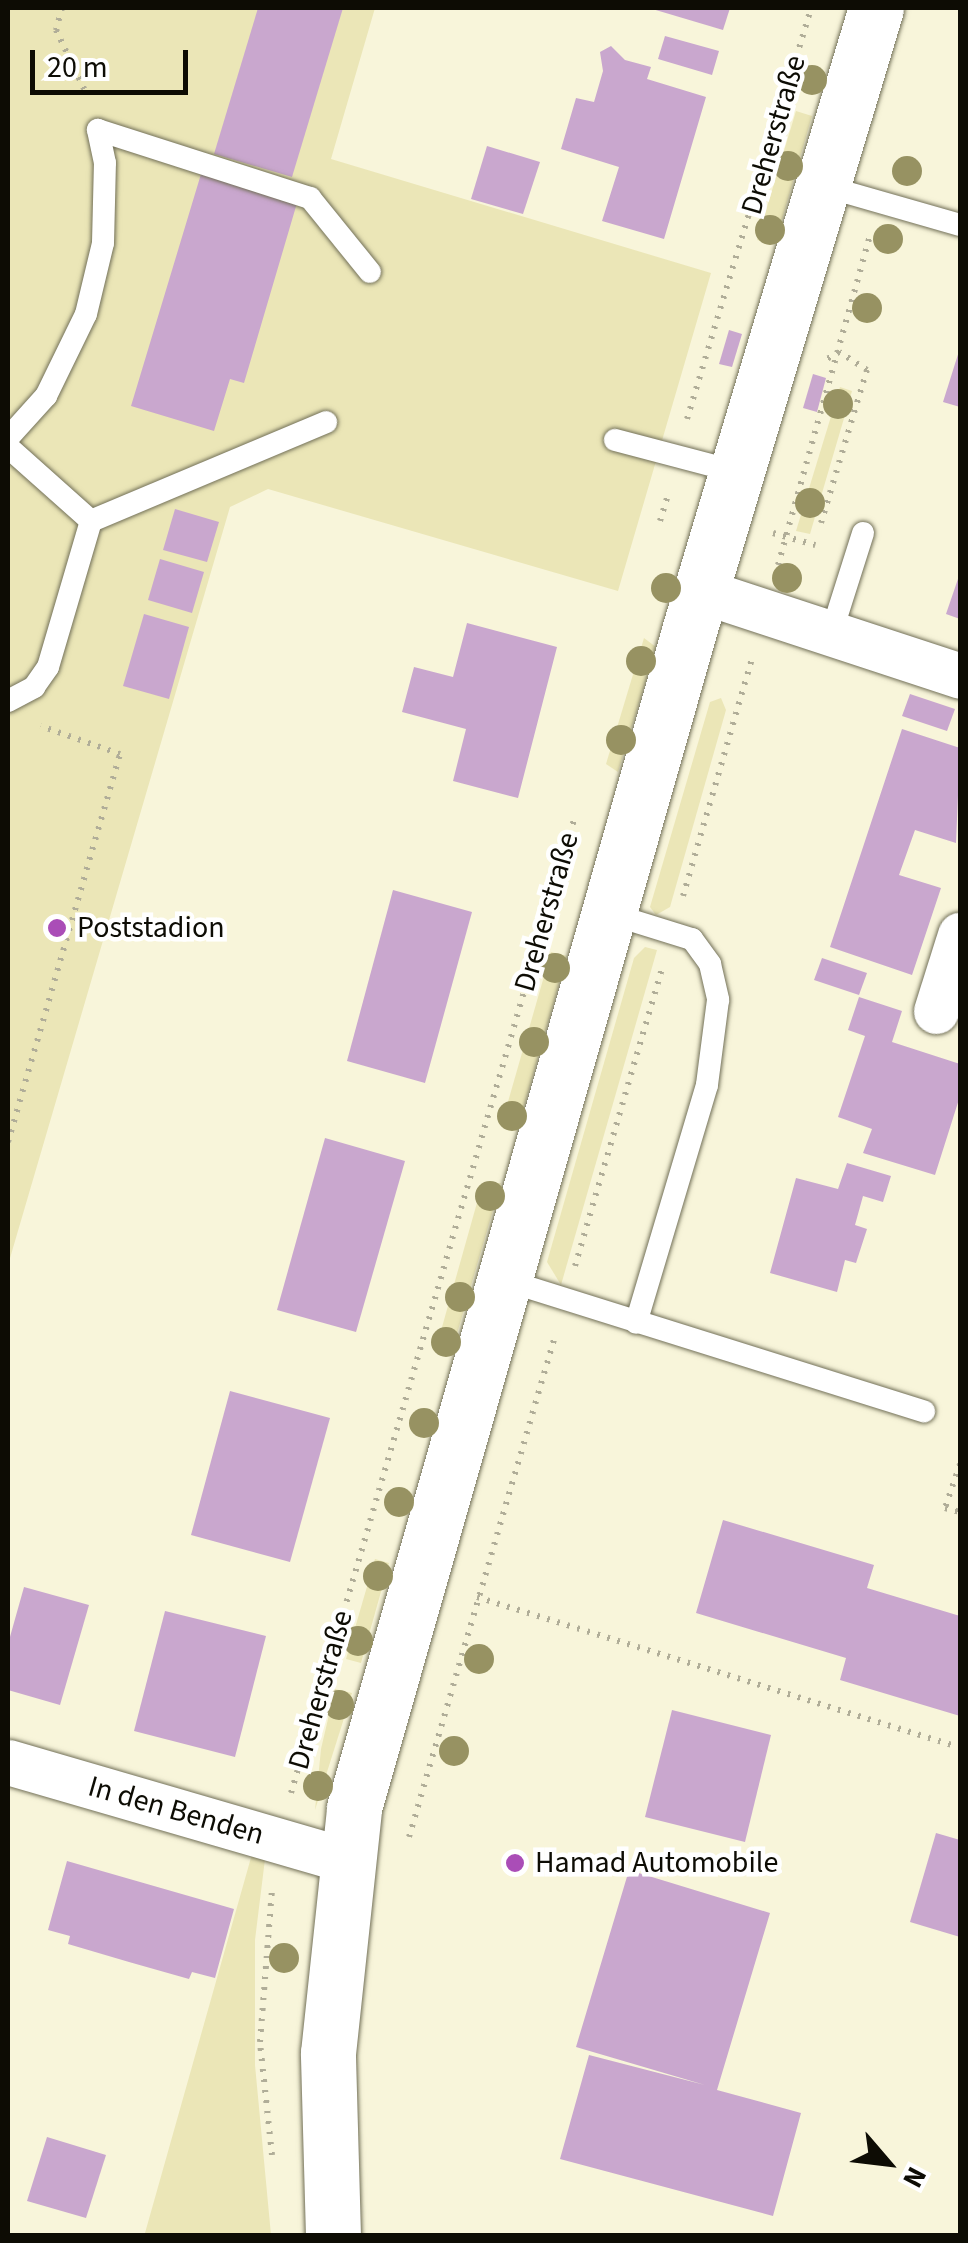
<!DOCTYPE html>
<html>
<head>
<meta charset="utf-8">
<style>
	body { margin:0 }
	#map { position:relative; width:968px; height:2243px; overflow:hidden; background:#f8f5da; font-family:"Source Sans 3",sans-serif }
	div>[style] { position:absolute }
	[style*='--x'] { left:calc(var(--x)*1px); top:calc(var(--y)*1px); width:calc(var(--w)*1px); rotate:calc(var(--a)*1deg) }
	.green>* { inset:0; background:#ebe6b7 }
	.building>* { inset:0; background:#c9a7ce }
	.path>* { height:6px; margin-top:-3px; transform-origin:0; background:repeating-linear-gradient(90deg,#b0ad98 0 2.5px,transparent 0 10.5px) }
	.roads { filter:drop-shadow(0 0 2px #727058) drop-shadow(0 0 2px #727058) }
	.service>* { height:22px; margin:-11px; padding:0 11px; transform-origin:11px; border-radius:11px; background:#fff }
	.minor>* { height:45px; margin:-22.5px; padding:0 22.5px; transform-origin:22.5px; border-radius:22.5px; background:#fff }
	.secondary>* { height:55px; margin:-27.5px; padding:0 27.5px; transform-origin:27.5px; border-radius:27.5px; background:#fff }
	.trees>* { width:30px; height:30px; margin:-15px; border-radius:50%; background:#979262 }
	.dots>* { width:28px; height:28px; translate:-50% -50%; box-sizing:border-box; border:5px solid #fff; border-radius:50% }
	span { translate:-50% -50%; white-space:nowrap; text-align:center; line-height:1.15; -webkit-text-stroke:9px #fff; paint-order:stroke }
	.street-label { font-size:30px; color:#0d0c04 }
	.poi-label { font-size:30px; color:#0d0c04 }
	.left { translate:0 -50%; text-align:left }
	.frame { position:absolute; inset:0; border:10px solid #0d0c04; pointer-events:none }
	.north { position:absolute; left:838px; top:2113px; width:100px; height:100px; -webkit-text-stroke:8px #fff; paint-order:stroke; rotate:118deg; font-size:28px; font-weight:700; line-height:40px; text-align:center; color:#0d0c04 }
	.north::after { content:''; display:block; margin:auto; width:35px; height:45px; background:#0d0c04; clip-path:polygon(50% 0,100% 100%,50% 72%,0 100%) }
	.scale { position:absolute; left:30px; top:50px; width:158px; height:45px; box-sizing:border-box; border:5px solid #0d0c04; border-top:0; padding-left:12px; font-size:30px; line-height:35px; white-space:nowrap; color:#0d0c04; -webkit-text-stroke:8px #fff; paint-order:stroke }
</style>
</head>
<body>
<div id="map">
	<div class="green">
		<div style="clip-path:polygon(8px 8px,375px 8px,331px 159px,711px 273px,618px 591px,268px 489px,230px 507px,8px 1265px)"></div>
		<div style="clip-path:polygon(796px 111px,812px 116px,775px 244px,757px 240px)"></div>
		<div style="clip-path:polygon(840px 387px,852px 391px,810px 534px,796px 531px)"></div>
		<div style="clip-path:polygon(644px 638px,656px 647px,618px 772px,606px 764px)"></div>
		<div style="clip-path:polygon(721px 698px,726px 710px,670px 907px,656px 915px,650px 907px,710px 702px)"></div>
		<div style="clip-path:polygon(645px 947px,657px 950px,561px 1285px,547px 1262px,634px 958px)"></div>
		<div style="clip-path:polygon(551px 952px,567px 956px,517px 1131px,501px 1126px)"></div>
		<div style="clip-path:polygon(501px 1183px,451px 1354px,435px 1352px,482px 1185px)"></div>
		<div style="clip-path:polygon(375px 1559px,389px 1563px,361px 1663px,346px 1659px)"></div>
		<div style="clip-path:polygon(335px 1689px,352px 1693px,315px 1810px,321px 1749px)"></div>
		<div style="clip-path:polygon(252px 1854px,265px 1859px,255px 1940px,255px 2065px,271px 2235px,152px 2236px,145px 2233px)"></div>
	</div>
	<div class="building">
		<div style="clip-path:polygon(258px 8px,343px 8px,292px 177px,214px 154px)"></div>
		<div style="clip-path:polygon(649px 8px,730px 8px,723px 30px)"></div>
		<div style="clip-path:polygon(665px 36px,719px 51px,712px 75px,658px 59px)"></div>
		<div style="clip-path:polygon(611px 46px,625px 60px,651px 67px,647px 79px,706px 97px,664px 239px,602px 221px,619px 167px,561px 149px,576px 98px,594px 102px,603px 71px,600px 52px)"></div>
		<div style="clip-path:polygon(487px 146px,540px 162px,523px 214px,471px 199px)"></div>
		<div style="clip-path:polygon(201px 174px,297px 203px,244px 383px,230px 379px,214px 431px,131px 406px)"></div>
		<div style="clip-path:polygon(729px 330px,742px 334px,732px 367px,719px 364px)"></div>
		<div style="clip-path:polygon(960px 348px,960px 407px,943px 402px)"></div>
		<div style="clip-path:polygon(813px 374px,826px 378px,817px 412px,803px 408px)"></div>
		<div style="clip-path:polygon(175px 509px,219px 522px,207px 562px,163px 550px)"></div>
		<div style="clip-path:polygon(160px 559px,204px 572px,192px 613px,148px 600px)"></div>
		<div style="clip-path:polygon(960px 573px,960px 619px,946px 614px)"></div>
		<div style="clip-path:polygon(144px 614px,189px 627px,169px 699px,123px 686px)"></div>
		<div style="clip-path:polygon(467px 623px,557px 647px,518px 798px,453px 781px,466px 729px,402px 712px,414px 667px,453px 677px)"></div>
		<div style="clip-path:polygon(910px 694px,955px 709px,947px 731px,902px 716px)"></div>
		<div style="clip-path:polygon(902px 729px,960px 748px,956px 843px,915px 830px,899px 875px,941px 888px,912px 975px,830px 947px)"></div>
		<div style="clip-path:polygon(393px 890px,472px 912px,425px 1083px,347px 1061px)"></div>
		<div style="clip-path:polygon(822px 958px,867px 973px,859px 995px,814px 980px)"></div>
		<div style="clip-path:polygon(859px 997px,902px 1011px,892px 1042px,960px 1064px,960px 1096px,935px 1175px,863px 1153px,872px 1129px,838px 1117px,865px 1036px,848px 1030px)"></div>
		<div style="clip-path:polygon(325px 1138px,405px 1161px,356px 1332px,277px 1310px)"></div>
		<div style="clip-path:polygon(847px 1163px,891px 1176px,883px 1202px,863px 1196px,855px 1225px,867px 1229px,856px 1263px,845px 1260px,837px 1292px,770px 1273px,796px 1178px,838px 1189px)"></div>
		<div style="clip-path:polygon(230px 1391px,330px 1418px,290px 1562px,191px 1535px)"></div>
		<div style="clip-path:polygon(723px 1520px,874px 1565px,867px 1588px,960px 1616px,960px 1716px,840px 1680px,846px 1658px,696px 1613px)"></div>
		<div style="clip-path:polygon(24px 1587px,89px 1605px,60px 1705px,8px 1690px,8px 1644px)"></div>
		<div style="clip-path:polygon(165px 1611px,266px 1636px,235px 1757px,134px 1731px)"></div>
		<div style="clip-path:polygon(672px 1710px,771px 1735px,745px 1842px,645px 1817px)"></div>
		<div style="clip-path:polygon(936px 1833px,960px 1840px,960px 1937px,910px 1922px)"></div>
		<div style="clip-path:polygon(67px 1861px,234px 1909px,215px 1978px,192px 1972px,189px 1979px,129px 1962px,68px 1944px,70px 1936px,48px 1930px)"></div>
		<div style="clip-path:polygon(629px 1870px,770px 1913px,717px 2090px,801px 2113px,773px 2216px,560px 2159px,589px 2055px,705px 2085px,576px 2047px)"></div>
		<div style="clip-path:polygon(47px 2137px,106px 2155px,86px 2218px,27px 2201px)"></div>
	</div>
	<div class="path">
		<div style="--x:62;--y:8;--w:23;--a:105"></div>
		<div style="--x:56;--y:30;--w:72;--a:64.5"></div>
		<div style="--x:687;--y:419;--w:429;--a:-73.2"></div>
		<div style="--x:660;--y:521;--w:28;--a:-73"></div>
		<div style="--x:821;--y:523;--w:160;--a:-73.3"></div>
		<div style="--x:867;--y:370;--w:33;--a:-147"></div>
		<div style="--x:839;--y:352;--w:14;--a:150"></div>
		<div style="--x:773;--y:533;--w:44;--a:15.9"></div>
		<div style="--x:778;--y:565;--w:343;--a:-74.4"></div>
		<div style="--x:683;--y:896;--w:247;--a:-73.8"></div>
		<div style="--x:547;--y:915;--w:103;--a:-74.2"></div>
		<div style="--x:8;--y:1142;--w:404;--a:-73.9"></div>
		<div style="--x:120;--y:754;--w:84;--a:-160.5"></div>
		<div style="--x:575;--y:1266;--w:313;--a:-73.7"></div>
		<div style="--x:960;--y:1464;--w:46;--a:108.8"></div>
		<div style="--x:945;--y:1508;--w:16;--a:15"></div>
		<div style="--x:477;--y:1597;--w:498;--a:17.3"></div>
		<div style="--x:291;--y:1793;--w:877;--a:-73.78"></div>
		<div style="--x:409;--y:1837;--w:522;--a:-73.75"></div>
		<div style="--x:272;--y:2155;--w:114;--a:-96.1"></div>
		<div style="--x:260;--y:2042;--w:153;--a:-85.5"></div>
	</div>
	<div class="roads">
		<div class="service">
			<div style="--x:824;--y:186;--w:141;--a:16"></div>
			<div style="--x:8;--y:438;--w:57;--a:-47.9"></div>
			<div style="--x:46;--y:396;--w:91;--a:-64"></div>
			<div style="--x:86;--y:314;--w:73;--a:-76.5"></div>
			<div style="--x:103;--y:243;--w:80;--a:-88.6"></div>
			<div style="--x:105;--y:163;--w:34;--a:-102"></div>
			<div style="--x:98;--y:130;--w:223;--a:17.8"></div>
			<div style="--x:310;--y:198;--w:95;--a:51"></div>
			<div style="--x:615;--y:440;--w:126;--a:14.7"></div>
			<div style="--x:8;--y:447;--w:111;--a:41.7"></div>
			<div style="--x:831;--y:634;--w:106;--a:-72.4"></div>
			<div style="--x:8;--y:701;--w:30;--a:-28"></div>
			<div style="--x:34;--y:687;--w:24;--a:-55"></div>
			<div style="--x:48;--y:667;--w:152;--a:-73.6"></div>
			<div style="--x:91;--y:521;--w:255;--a:-22.8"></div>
			<div style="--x:611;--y:914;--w:85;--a:17.2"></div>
			<div style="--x:692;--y:939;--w:31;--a:54"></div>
			<div style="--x:710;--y:964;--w:37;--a:77"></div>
			<div style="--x:718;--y:1000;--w:86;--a:97.4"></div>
			<div style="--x:707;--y:1085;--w:248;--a:106.6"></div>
			<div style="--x:508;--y:1281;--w:436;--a:17.4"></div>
		</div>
		<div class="minor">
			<div style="--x:702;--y:591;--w:272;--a:18.2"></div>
			<div style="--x:936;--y:1011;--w:80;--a:-72.5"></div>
			<div style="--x:8;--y:1762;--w:352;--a:16.2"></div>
		</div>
		<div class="secondary">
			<div style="--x:333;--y:2236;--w:183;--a:-91.6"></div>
			<div style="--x:328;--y:2053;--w:246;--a:-83.9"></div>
			<div style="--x:354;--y:1808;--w:1224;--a:-74.11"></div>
			<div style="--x:689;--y:631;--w:650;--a:-73.29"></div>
		</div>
	</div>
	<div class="trees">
		<div style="left:812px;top:80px"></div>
		<div style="left:788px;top:166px"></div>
		<div style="left:907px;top:171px"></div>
		<div style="left:770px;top:230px"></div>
		<div style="left:888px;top:239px"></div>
		<div style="left:867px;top:308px"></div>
		<div style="left:838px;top:404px"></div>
		<div style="left:810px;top:503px"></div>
		<div style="left:787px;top:578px"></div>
		<div style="left:666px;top:588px"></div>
		<div style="left:641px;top:661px"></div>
		<div style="left:621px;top:740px"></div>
		<div style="left:555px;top:968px"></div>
		<div style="left:534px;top:1042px"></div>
		<div style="left:512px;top:1116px"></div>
		<div style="left:490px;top:1196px"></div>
		<div style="left:460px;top:1297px"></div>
		<div style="left:446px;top:1342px"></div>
		<div style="left:424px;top:1423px"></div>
		<div style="left:399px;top:1502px"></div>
		<div style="left:378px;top:1576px"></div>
		<div style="left:358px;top:1641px"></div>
		<div style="left:479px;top:1659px"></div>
		<div style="left:339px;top:1705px"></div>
		<div style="left:454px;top:1751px"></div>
		<div style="left:318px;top:1786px"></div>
		<div style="left:284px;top:1958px"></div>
	</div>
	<div class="dots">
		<div style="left:57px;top:928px;background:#aa4db7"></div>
		<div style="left:515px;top:1863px;background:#aa4db7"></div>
	</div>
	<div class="street-label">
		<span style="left:774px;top:135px;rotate:-74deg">Dreherstraße</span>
		<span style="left:547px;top:912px;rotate:-74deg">Dreherstraße</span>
		<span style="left:321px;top:1690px;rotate:-74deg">Dreherstraße</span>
		<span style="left:176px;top:1811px;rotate:16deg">In den Benden</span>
	</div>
	<div class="poi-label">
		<span class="left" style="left:77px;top:928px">Poststadion</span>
		<span class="left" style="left:535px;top:1863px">Hamad Automobile</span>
	</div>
	<div class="frame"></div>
	<div class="north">N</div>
	<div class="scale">20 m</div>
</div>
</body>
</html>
